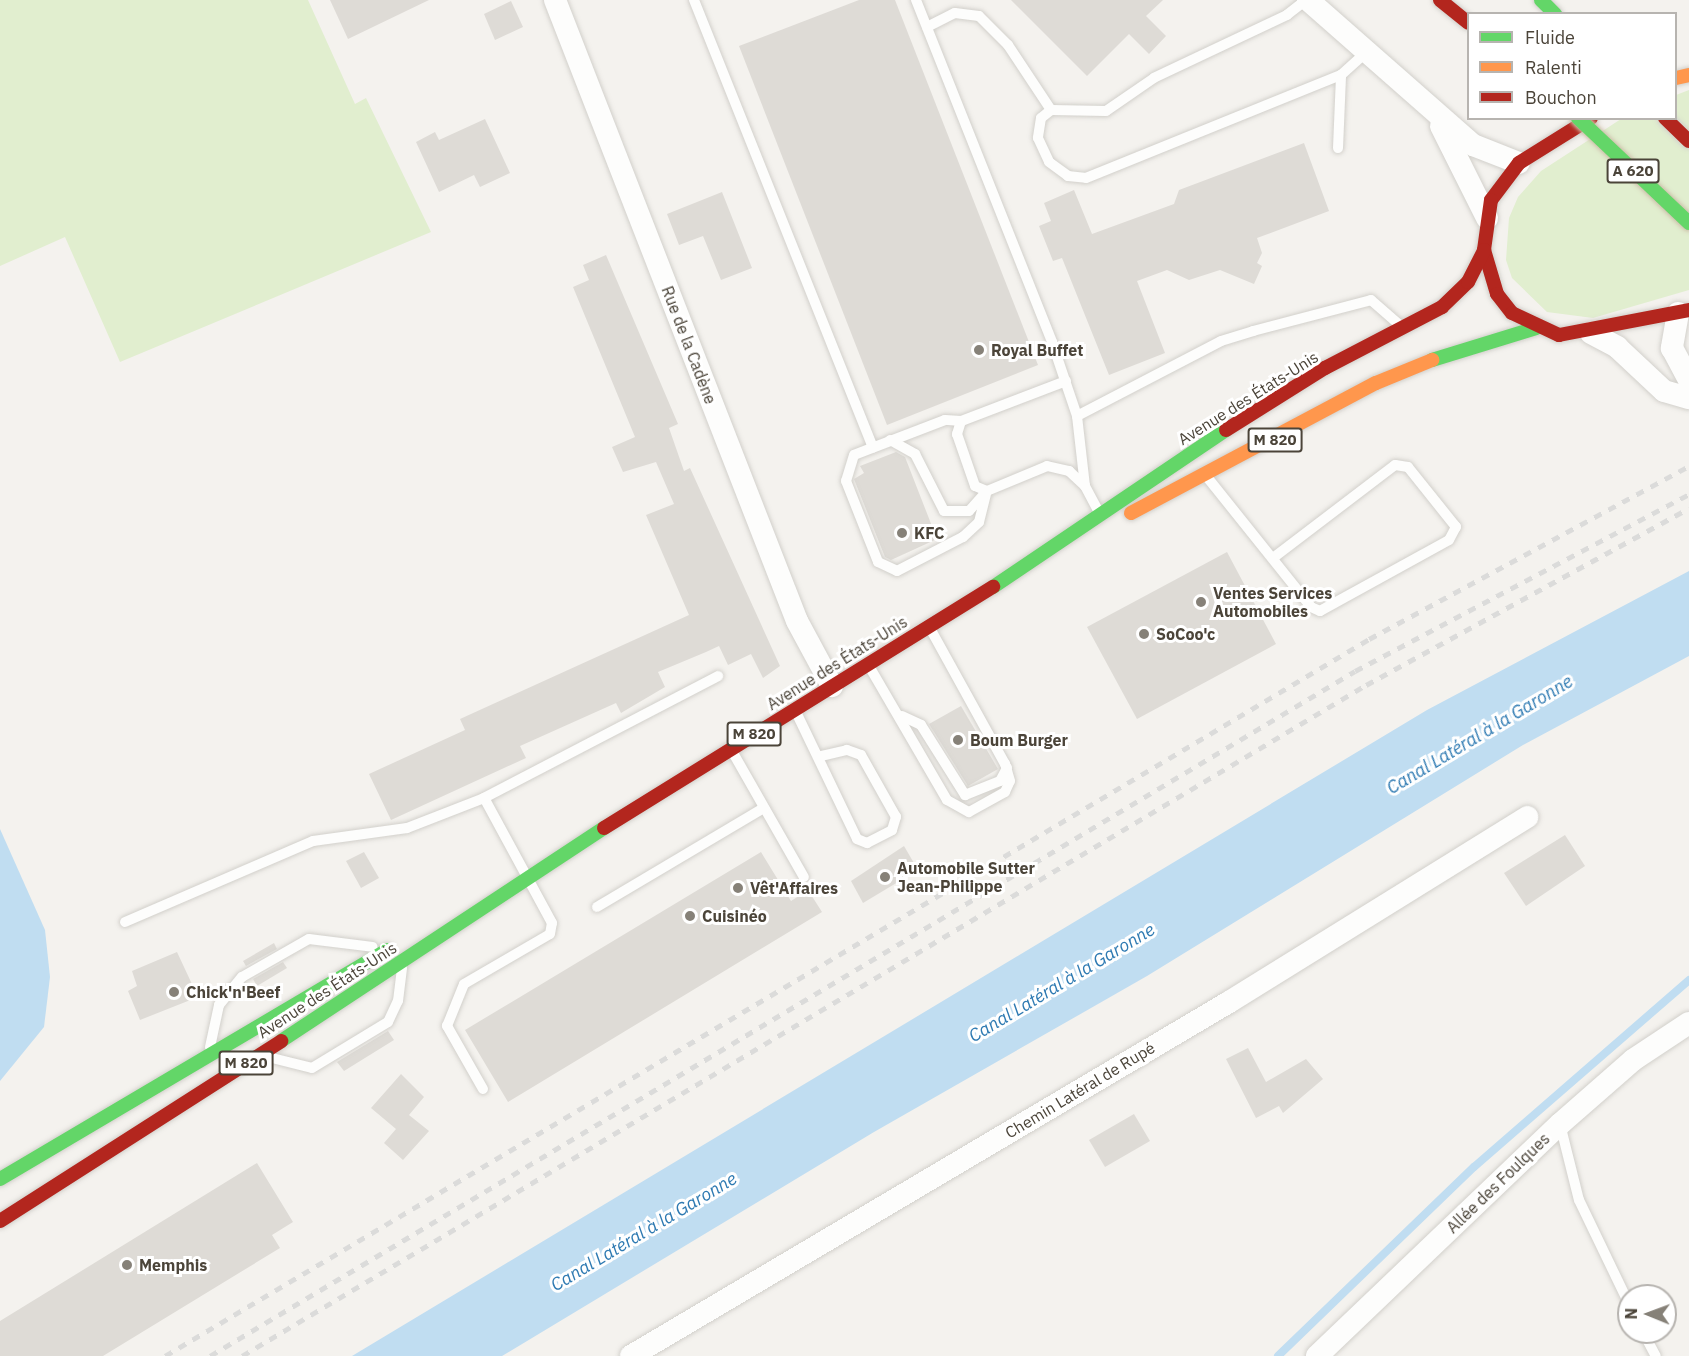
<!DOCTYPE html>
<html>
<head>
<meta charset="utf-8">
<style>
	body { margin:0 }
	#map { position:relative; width:1689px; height:1356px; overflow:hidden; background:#f4f2ee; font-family:"IBM Plex Sans",sans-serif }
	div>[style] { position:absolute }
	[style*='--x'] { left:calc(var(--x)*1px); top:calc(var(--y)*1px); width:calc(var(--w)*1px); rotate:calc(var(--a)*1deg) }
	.green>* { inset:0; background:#e1eecf }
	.water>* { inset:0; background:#c0ddf1 }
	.stream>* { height:8px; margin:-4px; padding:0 4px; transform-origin:4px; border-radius:4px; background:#c0ddf1 }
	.building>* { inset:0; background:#dedbd6 }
	.roads { filter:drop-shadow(0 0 2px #d2d0cb) drop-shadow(0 0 2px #d2d0cb) }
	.lane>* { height:10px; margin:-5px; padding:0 5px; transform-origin:5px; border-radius:5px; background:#fdfdfc }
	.street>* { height:22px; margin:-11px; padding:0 11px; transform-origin:11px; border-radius:11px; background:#fdfdfc }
	.fast>* { height:14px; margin:-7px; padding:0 7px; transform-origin:7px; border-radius:7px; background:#63d668 }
	.slow>* { height:14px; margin:-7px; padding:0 7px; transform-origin:7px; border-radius:7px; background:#ff974d }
	.jam>* { height:14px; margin:-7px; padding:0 7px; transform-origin:7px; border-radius:7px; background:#b3261e }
	.rail>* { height:4.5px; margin-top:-2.25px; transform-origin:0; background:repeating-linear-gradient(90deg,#dbdbda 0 8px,transparent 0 16px) }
	.bridges { filter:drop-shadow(0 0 2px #ccbfa9) drop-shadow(0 0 2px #ccbfa9) }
	.fast-bridge>* { height:14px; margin:-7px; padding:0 7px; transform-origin:7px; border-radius:7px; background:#63d668 }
	.dots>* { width:16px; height:16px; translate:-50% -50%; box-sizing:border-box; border:3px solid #fff; border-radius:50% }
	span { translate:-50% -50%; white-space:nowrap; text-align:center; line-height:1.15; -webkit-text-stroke:6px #fff; paint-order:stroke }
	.shield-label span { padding:2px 4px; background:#fff; border:2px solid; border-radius:4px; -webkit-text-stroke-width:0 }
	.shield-label { font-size:15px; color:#4b4439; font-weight:700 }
	.street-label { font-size:16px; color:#4b4439 }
	.poi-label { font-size:16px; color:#4b4439; font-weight:700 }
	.left { translate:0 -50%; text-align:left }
	.water-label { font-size:18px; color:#2e7ab2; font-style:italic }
	.legend { position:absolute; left:1467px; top:12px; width:210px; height:108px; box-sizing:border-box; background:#fff; border:2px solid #b7b4b0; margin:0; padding:8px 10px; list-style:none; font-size:18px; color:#4b4439 }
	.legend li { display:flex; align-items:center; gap:12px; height:30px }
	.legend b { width:30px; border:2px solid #b7b4b0 }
	.north { position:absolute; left:1617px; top:1284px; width:60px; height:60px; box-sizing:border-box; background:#fff; border:2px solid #b7b4b0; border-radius:50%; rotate:271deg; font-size:16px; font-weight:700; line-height:24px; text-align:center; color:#4b4439 }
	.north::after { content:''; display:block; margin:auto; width:21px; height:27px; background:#868178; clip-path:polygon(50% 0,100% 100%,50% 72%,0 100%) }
</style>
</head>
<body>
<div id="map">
	<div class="green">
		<div style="clip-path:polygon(0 0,308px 0,355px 104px,366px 98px,431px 232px,120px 362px,65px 237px,0 266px)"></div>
		<div style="clip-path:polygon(1689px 90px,1689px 290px,1593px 318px,1547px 312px,1512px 278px,1506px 260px,1509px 218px,1518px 197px,1541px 171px,1621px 119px,1676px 118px,1676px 95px)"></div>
	</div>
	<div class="water">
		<div style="clip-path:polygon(1689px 571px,1689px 656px,1523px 745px,1147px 976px,874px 1132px,502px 1356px,352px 1356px,1427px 710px)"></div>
		<div style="clip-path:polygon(0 829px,45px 930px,50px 977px,44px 1027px,0 1081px)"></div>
	</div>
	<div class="stream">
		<div style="--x:1278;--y:1356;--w:272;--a:-44"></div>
		<div style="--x:1474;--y:1167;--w:285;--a:-41"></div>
	</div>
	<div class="building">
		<div style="clip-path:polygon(330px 0,429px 0,348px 39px)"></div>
		<div style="clip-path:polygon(859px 0,895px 0,1038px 365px,887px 425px,739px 46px)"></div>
		<div style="clip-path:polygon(1011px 0,1163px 0,1146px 16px,1166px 36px,1149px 54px,1129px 34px,1087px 76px)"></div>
		<div style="clip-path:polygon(511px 1px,523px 27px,495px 40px,484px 14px)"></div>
		<div style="clip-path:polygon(485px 119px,510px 173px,480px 187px,474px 175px,439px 192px,416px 142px,435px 132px,439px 140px)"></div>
		<div style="clip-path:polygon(1304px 143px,1329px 211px,1257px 238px,1262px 253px,1257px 263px,1262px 266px,1254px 284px,1220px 270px,1189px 280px,1167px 270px,1137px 281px,1165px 353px,1109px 375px,1062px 258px,1053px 261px,1039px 226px,1051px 221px,1044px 203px,1074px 190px,1092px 234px,1174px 204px,1179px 190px)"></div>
		<div style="clip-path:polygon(722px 192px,752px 268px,721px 280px,703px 236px,679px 245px,667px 214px)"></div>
		<div style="clip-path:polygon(606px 255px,678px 424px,669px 428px,684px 471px,690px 468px,780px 666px,763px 678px,751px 654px,728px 665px,719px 646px,706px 652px,658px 672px,665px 687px,621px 713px,616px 703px,520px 746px,526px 758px,391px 820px,369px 774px,465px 730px,460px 719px,689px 615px,646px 515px,674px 504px,656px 462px,623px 472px,612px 447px,635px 437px,573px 287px,589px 280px,583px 265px)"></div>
		<div style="clip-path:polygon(896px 452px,905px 457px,937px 539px,891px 560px,885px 557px,854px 479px,864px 473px,860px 466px)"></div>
		<div style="clip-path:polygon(1227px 552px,1276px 644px,1137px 719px,1087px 627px)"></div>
		<div style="clip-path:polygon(961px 706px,998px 769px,968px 786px,929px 724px)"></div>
		<div style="clip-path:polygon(1565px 835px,1585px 866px,1526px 906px,1504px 873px)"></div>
		<div style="clip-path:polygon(904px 846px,918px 870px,863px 903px,851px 881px)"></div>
		<div style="clip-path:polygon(364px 852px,379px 878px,361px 888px,346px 861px)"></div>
		<div style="clip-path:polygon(761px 852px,791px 901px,808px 890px,822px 912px,508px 1102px,465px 1030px)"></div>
		<div style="clip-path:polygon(274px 943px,277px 949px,246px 966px,243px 961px)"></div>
		<div style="clip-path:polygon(177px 952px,198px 997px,140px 1020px,128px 991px,137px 986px,132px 971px)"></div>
		<div style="clip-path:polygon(283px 962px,287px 968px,257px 986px,253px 979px)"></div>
		<div style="clip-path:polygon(388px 1031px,394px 1040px,344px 1071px,337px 1062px)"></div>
		<div style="clip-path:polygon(1248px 1048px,1266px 1082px,1306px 1059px,1323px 1079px,1283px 1113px,1279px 1106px,1256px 1118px,1226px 1059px)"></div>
		<div style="clip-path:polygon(401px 1074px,424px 1097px,409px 1115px,429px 1131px,403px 1160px,384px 1143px,396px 1129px,371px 1108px)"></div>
		<div style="clip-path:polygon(1134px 1114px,1150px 1141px,1105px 1167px,1089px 1140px)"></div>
		<div style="clip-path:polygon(257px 1163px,293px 1222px,272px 1235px,280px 1248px,103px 1356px,0 1356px,0 1321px)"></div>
	</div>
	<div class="roads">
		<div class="lane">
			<div style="--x:694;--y:0;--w:482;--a:68.2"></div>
			<div style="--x:916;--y:0;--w:368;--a:68.3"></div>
			<div style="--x:1052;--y:342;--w:78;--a:71.3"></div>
			<div style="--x:1077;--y:416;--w:70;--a:83.5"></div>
			<div style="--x:1085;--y:486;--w:27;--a:62"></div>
			<div style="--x:1306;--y:0;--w:24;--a:142"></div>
			<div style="--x:1287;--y:15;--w:147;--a:154.7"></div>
			<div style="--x:1154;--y:78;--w:58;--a:145.5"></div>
			<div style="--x:1106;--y:111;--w:55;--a:-179"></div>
			<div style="--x:1051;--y:110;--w:13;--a:141"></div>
			<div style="--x:1041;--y:118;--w:20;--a:99"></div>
			<div style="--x:1038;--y:138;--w:26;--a:65"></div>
			<div style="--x:1049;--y:162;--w:24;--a:36"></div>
			<div style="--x:1068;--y:176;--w:18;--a:6"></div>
			<div style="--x:1086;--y:178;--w:275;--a:-22"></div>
			<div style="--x:927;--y:27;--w:31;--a:-27"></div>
			<div style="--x:955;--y:13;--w:24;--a:7"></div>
			<div style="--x:979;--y:16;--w:41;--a:45"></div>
			<div style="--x:1008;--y:45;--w:78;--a:56.5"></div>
			<div style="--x:1338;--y:148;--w:73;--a:-87.6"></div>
			<div style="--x:1341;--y:75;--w:38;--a:-42"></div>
			<div style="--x:1066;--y:381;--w:112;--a:159.1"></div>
			<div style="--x:961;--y:421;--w:14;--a:107"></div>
			<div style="--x:957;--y:434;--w:55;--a:70.9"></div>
			<div style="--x:975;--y:486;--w:13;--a:23"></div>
			<div style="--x:987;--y:491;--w:65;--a:-22.6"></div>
			<div style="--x:1047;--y:466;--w:23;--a:13"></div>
			<div style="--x:1069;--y:471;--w:22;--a:43"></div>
			<div style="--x:1077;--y:416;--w:162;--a:-27.5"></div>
			<div style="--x:1221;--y:341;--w:34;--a:-17"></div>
			<div style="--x:1253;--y:331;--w:122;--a:-14.7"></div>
			<div style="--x:1371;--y:300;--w:38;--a:41"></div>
			<div style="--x:961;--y:421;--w:16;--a:-176"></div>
			<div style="--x:945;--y:420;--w:97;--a:159"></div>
			<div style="--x:854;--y:455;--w:27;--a:107"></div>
			<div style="--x:846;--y:481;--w:87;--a:68.4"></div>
			<div style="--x:878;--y:562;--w:21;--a:25"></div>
			<div style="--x:897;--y:571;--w:74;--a:-27.3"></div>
			<div style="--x:963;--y:537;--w:22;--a:-43"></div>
			<div style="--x:979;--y:522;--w:32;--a:-76"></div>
			<div style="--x:890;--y:440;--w:29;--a:29"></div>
			<div style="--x:915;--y:454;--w:64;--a:63"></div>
			<div style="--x:944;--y:511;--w:25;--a:0"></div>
			<div style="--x:969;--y:511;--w:24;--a:-48"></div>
			<div style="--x:1207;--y:477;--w:166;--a:51.3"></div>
			<div style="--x:1311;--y:607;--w:10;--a:24"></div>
			<div style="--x:1320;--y:611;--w:147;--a:-28.8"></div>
			<div style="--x:1449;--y:540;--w:15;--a:-62"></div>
			<div style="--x:1456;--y:527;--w:77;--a:-128.7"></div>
			<div style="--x:1408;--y:467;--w:13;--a:-171"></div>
			<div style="--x:1395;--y:465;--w:153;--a:142.7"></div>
			<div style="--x:869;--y:666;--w:155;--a:59.8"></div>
			<div style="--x:947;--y:800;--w:25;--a:29"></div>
			<div style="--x:969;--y:812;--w:41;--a:-29.1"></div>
			<div style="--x:1005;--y:792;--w:12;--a:-66"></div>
			<div style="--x:1010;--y:781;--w:18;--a:-106"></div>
			<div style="--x:1005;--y:764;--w:155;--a:-118.9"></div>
			<div style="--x:796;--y:712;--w:141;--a:64.3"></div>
			<div style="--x:857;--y:839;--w:11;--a:22"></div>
			<div style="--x:867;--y:843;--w:28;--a:-27"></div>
			<div style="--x:892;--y:830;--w:14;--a:-73"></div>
			<div style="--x:896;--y:817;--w:71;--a:-119.4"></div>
			<div style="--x:861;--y:755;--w:15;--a:-160"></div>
			<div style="--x:847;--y:750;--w:27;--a:167"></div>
			<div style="--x:902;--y:716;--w:21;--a:25"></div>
			<div style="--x:921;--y:725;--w:83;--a:57.8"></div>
			<div style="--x:965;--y:795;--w:38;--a:-22"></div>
			<div style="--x:1000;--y:781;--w:15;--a:-62"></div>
			<div style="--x:732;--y:751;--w:145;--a:60.3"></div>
			<div style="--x:597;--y:907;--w:194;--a:-30.7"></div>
			<div style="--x:125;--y:922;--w:205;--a:-23.3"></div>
			<div style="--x:313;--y:841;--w:95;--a:-7.9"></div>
			<div style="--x:407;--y:828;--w:83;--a:-21.3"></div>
			<div style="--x:484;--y:798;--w:264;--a:-27.5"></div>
			<div style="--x:210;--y:1047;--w:43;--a:-77.9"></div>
			<div style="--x:219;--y:1005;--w:36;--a:-51"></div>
			<div style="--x:242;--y:977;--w:77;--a:-29.6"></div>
			<div style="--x:309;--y:939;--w:64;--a:7.1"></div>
			<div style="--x:268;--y:1057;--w:45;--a:14"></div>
			<div style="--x:312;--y:1068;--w:89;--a:-31.2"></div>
			<div style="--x:388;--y:1022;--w:23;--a:-65"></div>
			<div style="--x:398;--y:1001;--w:33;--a:-83"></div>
			<div style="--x:483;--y:1089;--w:73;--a:-119.7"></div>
			<div style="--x:447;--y:1026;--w:45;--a:-68"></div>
			<div style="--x:464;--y:984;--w:99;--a:-30.2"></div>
			<div style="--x:550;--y:934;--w:11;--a:-80"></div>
			<div style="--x:552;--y:923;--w:142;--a:-118.5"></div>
			<div style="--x:1560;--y:1124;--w:78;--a:76"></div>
			<div style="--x:1579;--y:1200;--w:115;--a:64.3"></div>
			<div style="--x:1643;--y:1332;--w:27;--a:62"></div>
		</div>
		<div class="street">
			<div style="--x:555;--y:0;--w:666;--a:68.71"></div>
			<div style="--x:797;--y:621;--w:74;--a:61.7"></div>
			<div style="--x:1308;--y:0;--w:220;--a:41.3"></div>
			<div style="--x:1473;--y:145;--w:49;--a:21.4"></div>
			<div style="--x:1441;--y:126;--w:103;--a:63.4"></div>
			<div style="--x:1678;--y:313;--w:36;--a:100"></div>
			<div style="--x:1672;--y:348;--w:36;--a:62"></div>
			<div style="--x:1591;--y:333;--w:30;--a:28"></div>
			<div style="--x:1617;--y:347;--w:64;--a:43.1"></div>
			<div style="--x:1664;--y:391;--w:26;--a:16"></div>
			<div style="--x:631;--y:1356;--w:695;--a:-30.62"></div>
			<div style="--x:1229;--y:1002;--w:351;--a:-31.8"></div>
			<div style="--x:1317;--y:1356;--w:336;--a:-43.7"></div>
			<div style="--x:1560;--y:1124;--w:97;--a:-41.2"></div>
			<div style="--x:1633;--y:1060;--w:67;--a:-33.5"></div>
		</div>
		<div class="fast">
			<div style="--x:1541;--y:0;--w:20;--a:45"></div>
			<div style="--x:1432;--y:360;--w:109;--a:-17.1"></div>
			<div style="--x:993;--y:587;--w:281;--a:-34"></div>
			<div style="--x:281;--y:1041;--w:387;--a:-33.4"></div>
			<div style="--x:0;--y:1179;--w:450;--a:-30.6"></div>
		</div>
		<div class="slow">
			<div style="--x:1676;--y:78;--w:13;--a:-13"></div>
			<div style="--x:1131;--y:513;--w:277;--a:-28"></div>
			<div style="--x:1376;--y:383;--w:61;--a:-22.3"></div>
		</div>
		<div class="jam">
			<div style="--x:1440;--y:0;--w:36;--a:39"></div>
			<div style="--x:1591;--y:118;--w:85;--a:148"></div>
			<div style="--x:1519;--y:163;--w:46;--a:127.1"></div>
			<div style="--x:1491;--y:200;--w:50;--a:98"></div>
			<div style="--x:1484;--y:250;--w:46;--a:73.5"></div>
			<div style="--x:1497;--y:294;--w:24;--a:52"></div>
			<div style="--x:1512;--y:313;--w:52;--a:25.1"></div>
			<div style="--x:1559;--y:335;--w:132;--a:-10.9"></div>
			<div style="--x:1665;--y:118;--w:33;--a:44"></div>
			<div style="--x:1226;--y:430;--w:117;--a:-32.1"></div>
			<div style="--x:1325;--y:368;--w:132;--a:-27.5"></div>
			<div style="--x:1442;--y:307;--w:36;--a:-44"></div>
			<div style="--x:1468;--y:282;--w:36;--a:-63"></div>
			<div style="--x:604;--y:828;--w:458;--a:-31.8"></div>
			<div style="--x:0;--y:1221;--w:334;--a:-32.6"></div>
		</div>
	</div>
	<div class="rail">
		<div style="--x:165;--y:1356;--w:1401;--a:-30.77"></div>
		<div style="--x:1369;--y:639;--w:364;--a:-28.4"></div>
		<div style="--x:210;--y:1356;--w:1334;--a:-30.89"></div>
		<div style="--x:1355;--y:671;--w:378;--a:-27.9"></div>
		<div style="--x:242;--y:1356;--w:1309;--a:-30.84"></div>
		<div style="--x:1366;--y:685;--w:368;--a:-28.7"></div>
	</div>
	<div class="bridges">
		<div class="fast-bridge">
			<div style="--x:1578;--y:118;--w:153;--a:43.4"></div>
		</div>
	</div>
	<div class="dots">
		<div style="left:979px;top:350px;background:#868178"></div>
		<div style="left:902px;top:533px;background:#868178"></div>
		<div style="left:1201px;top:602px;background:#868178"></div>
		<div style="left:1144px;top:634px;background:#868178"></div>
		<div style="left:958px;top:740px;background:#868178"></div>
		<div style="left:885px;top:877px;background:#868178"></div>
		<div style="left:738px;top:888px;background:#868178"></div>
		<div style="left:690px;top:916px;background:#868178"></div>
		<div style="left:174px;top:992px;background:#868178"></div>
		<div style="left:127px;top:1265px;background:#868178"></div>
	</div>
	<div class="shield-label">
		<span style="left:1633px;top:171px">A 620</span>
		<span style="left:1275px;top:440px">M 820</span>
		<span style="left:754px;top:734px">M 820</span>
		<span style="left:246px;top:1063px">M 820</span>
	</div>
	<div class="street-label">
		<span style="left:689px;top:345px;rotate:69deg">Rue de la Cadène</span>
		<span style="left:1248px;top:398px;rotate:-32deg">Avenue des États-Unis</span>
		<span style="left:837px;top:663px;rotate:-32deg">Avenue des États-Unis</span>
		<span style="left:327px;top:990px;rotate:-33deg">Avenue des États-Unis</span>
		<span style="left:1080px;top:1090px;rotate:-31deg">Chemin Latéral de Rupé</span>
		<span style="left:1498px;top:1183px;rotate:-44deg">Allée des Foulques</span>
	</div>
	<div class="poi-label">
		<span class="left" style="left:991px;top:350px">Royal Buffet</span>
		<span class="left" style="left:914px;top:533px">KFC</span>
		<span class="left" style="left:1213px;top:602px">Ventes Services<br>Automobiles</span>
		<span class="left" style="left:1156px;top:634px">SoCoo'c</span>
		<span class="left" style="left:970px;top:740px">Boum Burger</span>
		<span class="left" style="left:897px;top:877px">Automobile Sutter<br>Jean-Philippe</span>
		<span class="left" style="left:750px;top:888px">Vêt'Affaires</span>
		<span class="left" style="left:702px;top:916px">Cuisinéo</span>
		<span class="left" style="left:186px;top:992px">Chick'n'Beef</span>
		<span class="left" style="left:139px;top:1265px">Memphis</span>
	</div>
	<div class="water-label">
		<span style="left:1480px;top:735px;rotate:-31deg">Canal Latéral à la Garonne</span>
		<span style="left:1062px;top:983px;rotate:-31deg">Canal Latéral à la Garonne</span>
		<span style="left:644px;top:1232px;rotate:-31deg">Canal Latéral à la Garonne</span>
	</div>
	<ul class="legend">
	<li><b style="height:8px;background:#63d668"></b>Fluide</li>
	<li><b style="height:8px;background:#ff974d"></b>Ralenti</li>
	<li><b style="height:8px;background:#b3261e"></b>Bouchon</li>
	</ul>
	<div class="north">N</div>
</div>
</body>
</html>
